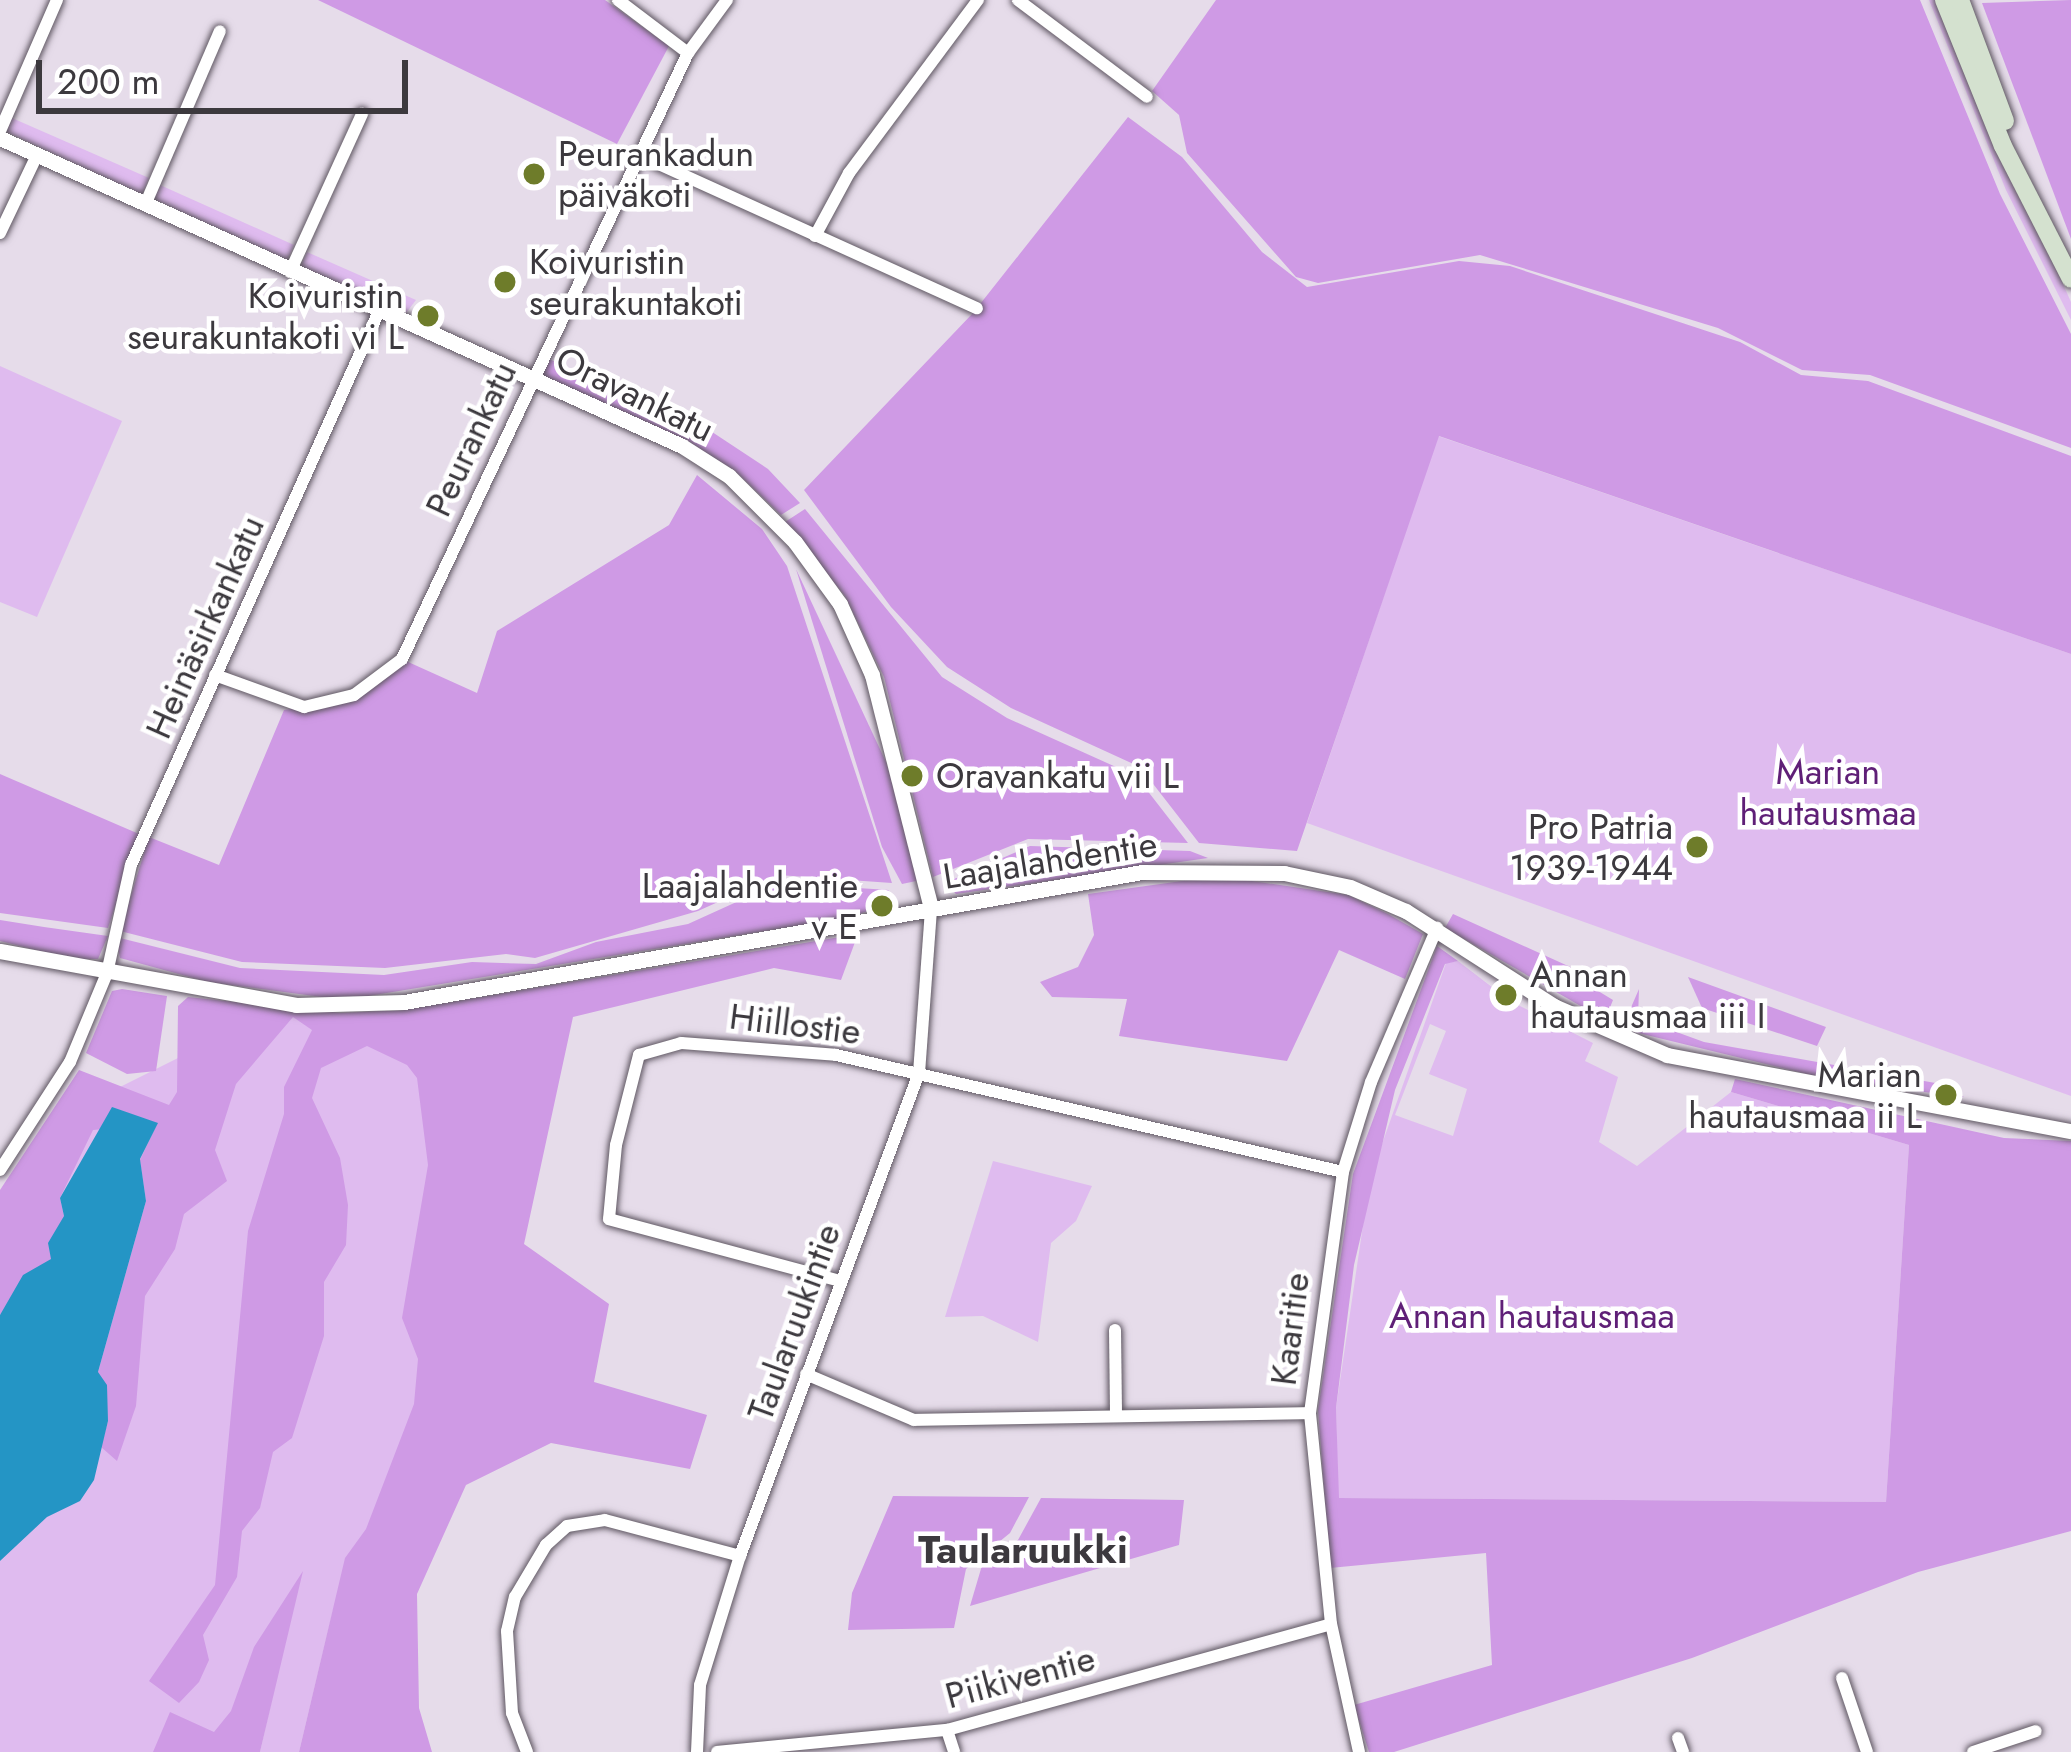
<!DOCTYPE html>
<html>
<head>
<meta charset="utf-8">
<style>
	body { margin:0 }
	#map { position:relative; width:2071px; height:1752px; overflow:hidden; background:#e6dcea; font-family:Jost,sans-serif }
	div>[style] { position:absolute }
	[style*='--x'] { left:calc(var(--x)*1px); top:calc(var(--y)*1px); width:calc(var(--w)*1px); rotate:calc(var(--a)*1deg) }
	.green>* { inset:0; background:#dfbbef }
	.forest>* { inset:0; background:#cf9ae5 }
	.water>* { inset:0; background:#2495c5 }
	.roads { filter:drop-shadow(0 0 3px #5f5762) drop-shadow(0 0 3px #5f5762) }
	.minor>* { height:12px; margin:-6px; padding:0 6px; transform-origin:6px; border-radius:6px; background:#fff }
	.tertiary>* { height:15px; margin:-7.5px; padding:0 7.5px; transform-origin:7.5px; border-radius:7.5px; background:#fff }
	.secondary>* { height:18px; margin:-9px; padding:0 9px; transform-origin:9px; border-radius:9px; background:#d4e1cf }
	.dots>* { width:33px; height:33px; translate:-50% -50%; box-sizing:border-box; border:6px solid #fff; border-radius:50% }
	span { translate:-50% -50%; white-space:nowrap; text-align:center; line-height:1.15; -webkit-text-stroke:9px #fff; paint-order:stroke }
	.poi-label { font-size:36px; color:#3c393e }
	.left { translate:0 -50%; text-align:left }
	.right { translate:-100% -50%; text-align:right }
	.street-label { font-size:36px; color:#3c393e }
	.park-label { font-size:36px; color:#5f1f77 }
	.neighbourhood-label { font-size:39px; color:#3c393e; font-weight:700 }
	.scale { position:absolute; left:36px; top:60px; width:372px; height:54px; box-sizing:border-box; border:6px solid #3c393e; border-top:0; padding-left:15px; font-size:36px; line-height:42px; white-space:nowrap; color:#3c393e; -webkit-text-stroke:9px #fff; paint-order:stroke }
</style>
</head>
<body>
<div id="map">
	<div class="green">
		<div style="clip-path:polygon(1929px 0,1936px 0,2071px 302px,2071px 320px,2006px 190px)"></div>
		<div style="clip-path:polygon(12px 118px,149px 178px,142px 195px,5px 131px)"></div>
		<div style="clip-path:polygon(160px 185px,294px 245px,287px 261px,154px 199px)"></div>
		<div style="clip-path:polygon(307px 252px,416px 300px,406px 313px,300px 268px)"></div>
		<div style="clip-path:polygon(0 366px,122px 421px,37px 617px,0 602px)"></div>
		<div style="clip-path:polygon(1438px 436px,2071px 654px,2071px 1096px,1307px 823px)"></div>
		<div style="clip-path:polygon(evenodd,1458px 961px,1510px 1001px,1593px 1043px,1585px 1061px,1618px 1077px,1599px 1142px,1637px 1166px,1731px 1092px,1909px 1145px,1886px 1502px,1338px 1498px,1336px 1408px,1370px 1178px,1446px 963px,1458px 961px,1430px 1024px,1446px 1031px,1429px 1074px,1467px 1089px,1453px 1136px,1395px 1115px,1430px 1024px)"></div>
		<div style="clip-path:polygon(266px 1014px,424px 1030px,452px 1185px,429px 1392px,333px 1610px,299px 1752px,260px 1752px,275px 1686px,222px 1752px,0 1752px,0 1274px,100px 1097px)"></div>
		<div style="clip-path:polygon(993px 1161px,1092px 1186px,1076px 1221px,1051px 1243px,1038px 1342px,983px 1316px,945px 1317px)"></div>
	</div>
	<div class="forest">
		<div style="clip-path:polygon(318px 0,605px 0,669px 46px,617px 144px)"></div>
		<div style="clip-path:polygon(1216px 0,1920px 0,2000px 194px,2071px 334px,2071px 448px,1870px 375px,1802px 370px,1718px 328px,1480px 255px,1318px 283px,1296px 277px,1187px 153px,1179px 115px,1152px 91px)"></div>
		<div style="clip-path:polygon(2071px 0,2071px 239px,1982px 3px)"></div>
		<div style="clip-path:polygon(1128px 117px,1182px 157px,1262px 252px,1307px 287px,1459px 261px,1510px 266px,1740px 342px,1801px 375px,1868px 381px,2071px 456px,2071px 654px,1439px 436px,1297px 851px,1199px 843px,1140px 767px,1011px 708px,947px 667px,891px 607px,804px 490px,973px 313px)"></div>
		<div style="clip-path:polygon(549px 359px,700px 424px,768px 469px,800px 503px,781px 515px,734px 470px,684px 440px,541px 375px)"></div>
		<div style="clip-path:polygon(697px 475px,762px 529px,787px 566px,892px 883px,778px 875px,698px 911px,535px 958px,506px 954px,385px 968px,242px 962px,120px 931px,149px 837px,219px 865px,284px 710px,357px 699px,406px 661px,477px 693px,497px 631px,669px 525px)"></div>
		<div style="clip-path:polygon(805px 509px,942px 677px,1007px 718px,1136px 776px,1188px 843px,1028px 839px,933px 877px,884px 677px,845px 596px,785px 522px)"></div>
		<div style="clip-path:polygon(796px 569px,886px 762px,921px 880px,902px 884px,882px 847px)"></div>
		<div style="clip-path:polygon(0 774px,139px 834px,108px 928px,0 913px)"></div>
		<div style="clip-path:polygon(1030px 846px,1190px 851px,1208px 858px,956px 894px,945px 883px)"></div>
		<div style="clip-path:polygon(1218px 876px,1348px 895px,1388px 914px,1423px 934px,1405px 979px,1339px 950px,1287px 1061px,1119px 1036px,1127px 999px,1052px 997px,1040px 982px,1078px 967px,1094px 935px,1088px 894px)"></div>
		<div style="clip-path:polygon(778px 883px,889px 890px,871px 910px,850px 917px,344px 1000px,208px 982px,120px 958px,116px 937px,240px 968px,384px 975px,472px 962px,536px 964px,596px 942px,688px 924px)"></div>
		<div style="clip-path:polygon(1453px 914px,1588px 975px,1585px 983px,1613px 1000px,1605px 1020px,1445px 928px)"></div>
		<div style="clip-path:polygon(0 920px,44px 927px,108px 936px,98px 959px,72px 959px,0 941px)"></div>
		<div style="clip-path:polygon(858px 934px,841px 980px,774px 968px,573px 1017px,524px 1244px,609px 1304px,594px 1382px,707px 1415px,690px 1469px,551px 1443px,466px 1485px,417px 1594px,419px 1708px,432px 1752px,299px 1752px,345px 1558px,366px 1529px,414px 1404px,418px 1359px,402px 1318px,428px 1165px,417px 1078px,407px 1065px,367px 1046px,321px 1068px,312px 1098px,340px 1158px,348px 1205px,346px 1245px,324px 1282px,324px 1336px,292px 1438px,273px 1452px,260px 1508px,242px 1531px,237px 1577px,203px 1635px,209px 1660px,199px 1682px,179px 1703px,149px 1681px,215px 1585px,248px 1231px,284px 1114px,284px 1087px,312px 1030px,293px 1017px,236px 1084px,215px 1150px,227px 1181px,184px 1214px,175px 1249px,145px 1296px,136px 1406px,117px 1461px,101px 1447px,108px 1421px,98px 1372px,146px 1201px,140px 1160px,157px 1124px,93px 1130px,60px 1198px,64px 1216px,51px 1259px,0 1315px,0 1190px,79px 1070px,169px 1105px,177px 1092px,178px 1006px,188px 997px,340px 1013px,404px 1010px)"></div>
		<div style="clip-path:polygon(1437px 946px,1458px 961px,1445px 964px,1395px 1090px,1354px 1265px,1336px 1408px,1339px 1498px,1886px 1502px,1909px 1145px,1731px 1092px,1735px 1079px,2004px 1138px,2071px 1141px,2071px 1531px,1918px 1572px,1692px 1658px,1394px 1752px,1369px 1752px,1354px 1705px,1492px 1665px,1486px 1553px,1330px 1568px,1318px 1410px,1353px 1174px)"></div>
		<div style="clip-path:polygon(1688px 977px,1826px 1027px,1817px 1046px,1702px 1008px)"></div>
		<div style="clip-path:polygon(122px 989px,167px 996px,156px 1071px,127px 1074px,86px 1053px,112px 991px)"></div>
		<div style="clip-path:polygon(1639px 989px,1638px 1018px,1704px 1042px,1941px 1084px,1964px 1097px,1836px 1081px,1634px 1032px,1626px 1019px)"></div>
		<div style="clip-path:polygon(893px 1496px,1029px 1497px,1010px 1533px,966px 1569px,954px 1628px,848px 1630px,852px 1593px)"></div>
		<div style="clip-path:polygon(1041px 1498px,1184px 1500px,1179px 1545px,970px 1606px,983px 1562px,1018px 1540px)"></div>
		<div style="clip-path:polygon(303px 1571px,260px 1752px,153px 1752px,170px 1712px,214px 1732px,231px 1711px,254px 1647px)"></div>
	</div>
	<div class="water">
		<div style="clip-path:polygon(112px 1107px,158px 1123px,140px 1159px,146px 1201px,98px 1372px,107px 1385px,108px 1421px,94px 1480px,80px 1501px,47px 1517px,0 1561px,0 1315px,23px 1275px,51px 1259px,48px 1243px,64px 1216px,60px 1198px)"></div>
	</div>
	<div class="roads">
		<div class="minor">
			<div style="--x:618;--y:0;--w:88;--a:37.1"></div>
			<div style="--x:1018;--y:0;--w:161;--a:36.9"></div>
			<div style="--x:0;--y:131;--w:143;--a:-66.5"></div>
			<div style="--x:639;--y:155;--w:371;--a:24.4"></div>
			<div style="--x:145;--y:205;--w:189;--a:-66.7"></div>
			<div style="--x:0;--y:233;--w:86;--a:-64.6"></div>
			<div style="--x:815;--y:236;--w:72;--a:-61.6"></div>
			<div style="--x:849;--y:173;--w:216;--a:-53.3"></div>
			<div style="--x:290;--y:272;--w:174;--a:-65.5"></div>
			<div style="--x:215;--y:675;--w:95;--a:19.8"></div>
			<div style="--x:304;--y:707;--w:51;--a:-13.5"></div>
			<div style="--x:354;--y:695;--w:60;--a:-36.9"></div>
			<div style="--x:402;--y:659;--w:670;--a:-64.74"></div>
			<div style="--x:688;--y:53;--w:66;--a:-53.7"></div>
			<div style="--x:0;--y:1170;--w:129;--a:-57.1"></div>
			<div style="--x:70;--y:1062;--w:96;--a:-67.4"></div>
			<div style="--x:107;--y:973;--w:111;--a:-77.5"></div>
			<div style="--x:131;--y:865;--w:607;--a:-65.88"></div>
			<div style="--x:840;--y:1281;--w:239;--a:-165"></div>
			<div style="--x:609;--y:1219;--w:74;--a:-84.6"></div>
			<div style="--x:616;--y:1145;--w:93;--a:-75.7"></div>
			<div style="--x:639;--y:1055;--w:44;--a:-15.9"></div>
			<div style="--x:681;--y:1043;--w:155;--a:4.4"></div>
			<div style="--x:836;--y:1055;--w:520;--a:12.99"></div>
			<div style="--x:1115;--y:1330;--w:86;--a:89.3"></div>
			<div style="--x:806;--y:1374;--w:117;--a:23.1"></div>
			<div style="--x:914;--y:1420;--w:396;--a:-1"></div>
			<div style="--x:1842;--y:1678;--w:78;--a:71.3"></div>
			<div style="--x:947;--y:1730;--w:23;--a:72"></div>
			<div style="--x:1678;--y:1738;--w:15;--a:70"></div>
			<div style="--x:527;--y:1752;--w:42;--a:-111"></div>
			<div style="--x:512;--y:1713;--w:82;--a:-93.5"></div>
			<div style="--x:507;--y:1631;--w:35;--a:-77"></div>
			<div style="--x:515;--y:1597;--w:61;--a:-59.2"></div>
			<div style="--x:546;--y:1545;--w:28;--a:-42"></div>
			<div style="--x:567;--y:1526;--w:38;--a:-9"></div>
			<div style="--x:605;--y:1520;--w:140;--a:14.9"></div>
			<div style="--x:697;--y:1752;--w:67;--a:-87.4"></div>
			<div style="--x:700;--y:1685;--w:135;--a:-72.8"></div>
			<div style="--x:740;--y:1556;--w:515;--a:-69.67"></div>
			<div style="--x:919;--y:1073;--w:164;--a:-85.8"></div>
			<div style="--x:717;--y:1752;--w:231;--a:-5.5"></div>
			<div style="--x:947;--y:1730;--w:398;--a:-15.4"></div>
			<div style="--x:1359;--y:1752;--w:131;--a:-102.3"></div>
			<div style="--x:1331;--y:1624;--w:212;--a:-95.7"></div>
			<div style="--x:1310;--y:1413;--w:243;--a:-82.2"></div>
			<div style="--x:1343;--y:1172;--w:94;--a:-72.7"></div>
			<div style="--x:1371;--y:1082;--w:168;--a:-66.8"></div>
			<div style="--x:1973;--y:1752;--w:66;--a:-18.4"></div>
		</div>
		<div class="tertiary">
			<div style="--x:0;--y:138;--w:748;--a:24.3"></div>
			<div style="--x:682;--y:446;--w:56;--a:32.6"></div>
			<div style="--x:729;--y:476;--w:93;--a:45"></div>
			<div style="--x:795;--y:542;--w:77;--a:54"></div>
			<div style="--x:840;--y:604;--w:78;--a:65.7"></div>
			<div style="--x:872;--y:675;--w:241;--a:75.8"></div>
			<div style="--x:0;--y:951;--w:301;--a:10.3"></div>
			<div style="--x:296;--y:1005;--w:108;--a:-1.6"></div>
			<div style="--x:404;--y:1002;--w:749;--a:-9.99"></div>
			<div style="--x:1142;--y:872;--w:142;--a:0.4"></div>
			<div style="--x:1284;--y:873;--w:67;--a:12"></div>
			<div style="--x:1350;--y:887;--w:61;--a:23.2"></div>
			<div style="--x:1406;--y:911;--w:176;--a:32.7"></div>
			<div style="--x:1554;--y:1006;--w:123;--a:23.4"></div>
			<div style="--x:1667;--y:1055;--w:411;--a:10.7"></div>
		</div>
		<div class="secondary">
			<div style="--x:1944;--y:0;--w:157;--a:68"></div>
			<div style="--x:2003;--y:146;--w:149;--a:62.9"></div>
			<div style="--x:1960;--y:0;--w:129;--a:69.6"></div>
		</div>
	</div>
	<div class="dots">
		<div style="left:534px;top:174px;background:#6e7c2a"></div>
		<div style="left:505px;top:282px;background:#6e7c2a"></div>
		<div style="left:428px;top:316px;background:#6e7c2a"></div>
		<div style="left:912px;top:776px;background:#6e7c2a"></div>
		<div style="left:1697px;top:847px;background:#6e7c2a"></div>
		<div style="left:882px;top:906px;background:#6e7c2a"></div>
		<div style="left:1506px;top:995px;background:#6e7c2a"></div>
		<div style="left:1946px;top:1095px;background:#6e7c2a"></div>
	</div>
	<div class="poi-label">
		<span class="left" style="left:558px;top:174px">Peurankadun<br>päiväkoti</span>
		<span class="left" style="left:529px;top:282px">Koivuristin<br>seurakuntakoti</span>
		<span class="right" style="left:404px;top:316px">Koivuristin<br>seurakuntakoti vi L</span>
		<span class="left" style="left:936px;top:776px">Oravankatu vii L</span>
		<span class="right" style="left:1673px;top:847px">Pro Patria<br>1939-1944</span>
		<span class="right" style="left:858px;top:906px">Laajalahdentie<br>v E</span>
		<span class="left" style="left:1530px;top:995px">Annan<br>hautausmaa iii I</span>
		<span class="right" style="left:1922px;top:1095px">Marian<br>hautausmaa ii L</span>
	</div>
	<div class="street-label">
		<span style="left:635px;top:394px;rotate:26deg">Oravankatu</span>
		<span style="left:471px;top:439px;rotate:-65deg">Peurankatu</span>
		<span style="left:205px;top:627px;rotate:-66deg">Heinäsirkankatu</span>
		<span style="left:1050px;top:860px;rotate:-9deg">Laajalahdentie</span>
		<span style="left:795px;top:1024px;rotate:7deg">Hiillostie</span>
		<span style="left:794px;top:1322px;rotate:-70deg">Taularuukintie</span>
		<span style="left:1290px;top:1329px;rotate:-83deg">Kaaritie</span>
		<span style="left:1020px;top:1677px;rotate:-15deg">Piikiventie</span>
	</div>
	<div class="park-label">
		<span style="left:1828px;top:792px">Marian<br>hautausmaa</span>
		<span style="left:1532px;top:1316px">Annan hautausmaa</span>
	</div>
	<div class="neighbourhood-label">
		<span style="left:1023px;top:1550px">Taularuukki</span>
	</div>
	<div class="scale">200 m</div>
</div>
</body>
</html>
